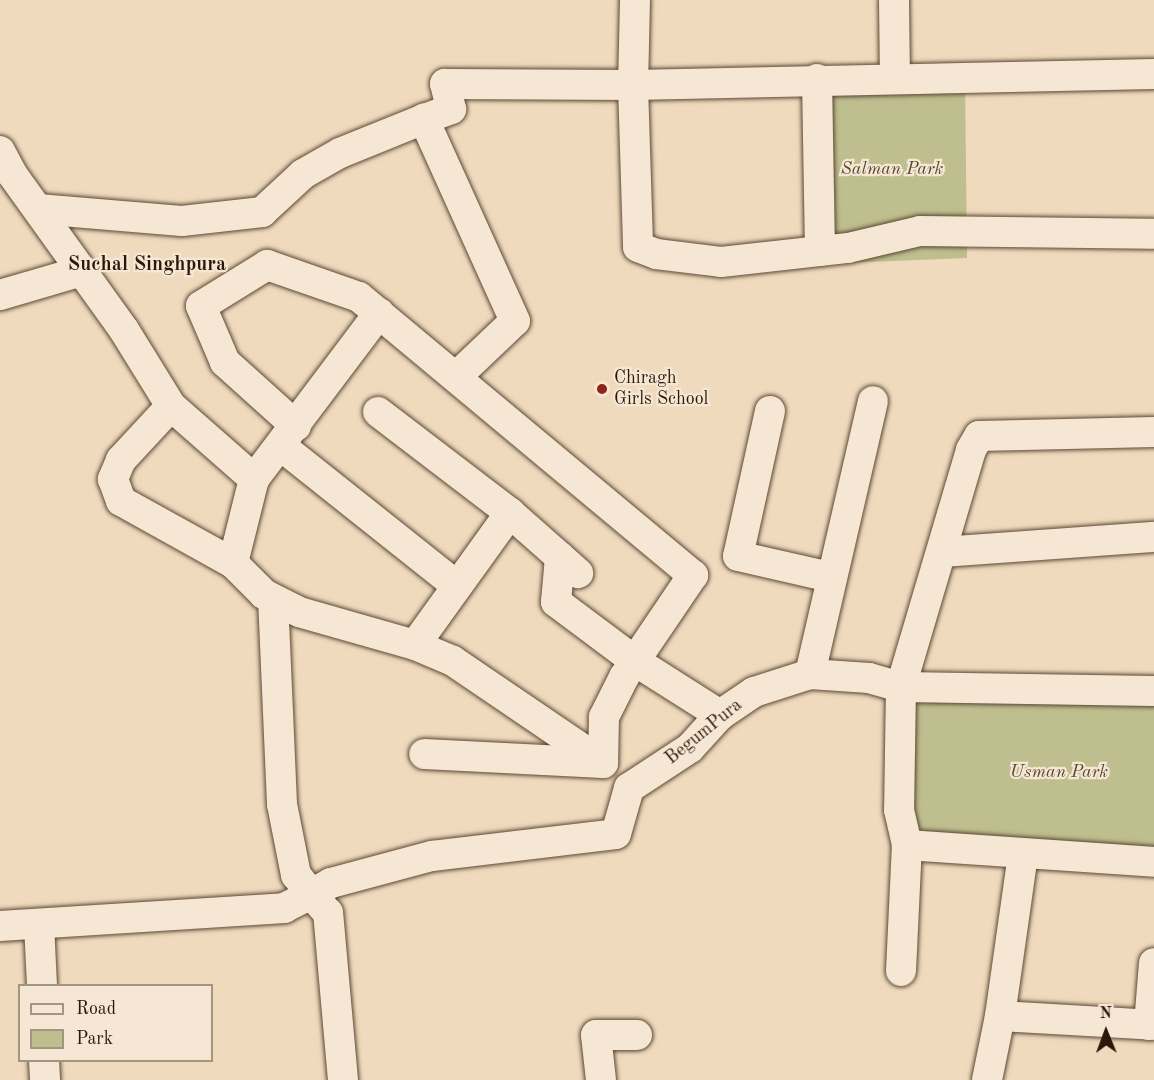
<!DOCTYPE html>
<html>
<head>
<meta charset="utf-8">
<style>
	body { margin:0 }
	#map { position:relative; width:1154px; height:1080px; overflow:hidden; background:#f0dabd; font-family:"Old Standard TT",serif }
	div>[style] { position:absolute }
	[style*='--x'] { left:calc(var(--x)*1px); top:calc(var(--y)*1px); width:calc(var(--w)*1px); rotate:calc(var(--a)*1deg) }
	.green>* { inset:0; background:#bebe8e }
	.roads { filter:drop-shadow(0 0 2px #5c4835) drop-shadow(0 0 2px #5c4835) }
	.minor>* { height:30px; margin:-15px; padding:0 15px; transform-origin:15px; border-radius:15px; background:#f5e7d4 }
	.dots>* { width:16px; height:16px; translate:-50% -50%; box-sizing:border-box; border:3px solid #f5e7d4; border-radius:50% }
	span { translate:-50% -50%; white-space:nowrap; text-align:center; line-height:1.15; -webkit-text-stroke:4.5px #f5e7d4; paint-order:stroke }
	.park-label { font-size:18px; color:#564930; font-style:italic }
	.poi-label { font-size:18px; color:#2a1708 }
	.left { translate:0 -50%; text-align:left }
	.street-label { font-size:18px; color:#2a1708 }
	.neighbourhood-label { font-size:20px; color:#2a1708; font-weight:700 }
	.legend { position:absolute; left:18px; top:984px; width:195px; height:78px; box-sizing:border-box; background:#f5e7d4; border:2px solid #a49482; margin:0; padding:8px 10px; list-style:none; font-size:18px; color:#2a1708 }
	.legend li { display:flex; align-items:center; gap:12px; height:30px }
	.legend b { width:30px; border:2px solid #a49482 }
	.north { position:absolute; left:1076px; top:1002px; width:60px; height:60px; -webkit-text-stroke:4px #f5e7d4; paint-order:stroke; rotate:359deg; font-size:16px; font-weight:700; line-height:24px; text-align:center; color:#2a1708 }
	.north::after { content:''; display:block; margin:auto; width:21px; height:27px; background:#2a1708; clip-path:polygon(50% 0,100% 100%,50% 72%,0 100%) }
</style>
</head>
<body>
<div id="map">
	<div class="green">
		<div style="clip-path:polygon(965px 77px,967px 258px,820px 264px,817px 79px)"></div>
		<div style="clip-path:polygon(909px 696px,1154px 705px,1154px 849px,935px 838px,921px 830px,911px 818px)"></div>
	</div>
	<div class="roads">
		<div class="minor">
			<div style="--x:635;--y:0;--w:85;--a:91.3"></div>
			<div style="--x:633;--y:85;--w:162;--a:88.2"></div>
			<div style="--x:638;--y:247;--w:19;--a:21"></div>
			<div style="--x:656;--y:254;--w:65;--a:7"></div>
			<div style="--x:721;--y:262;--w:128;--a:-6.3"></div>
			<div style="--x:848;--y:248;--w:74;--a:-13.3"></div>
			<div style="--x:920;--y:231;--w:234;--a:0.7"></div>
			<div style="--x:894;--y:0;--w:78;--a:89.3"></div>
			<div style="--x:817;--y:79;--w:172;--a:89"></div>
			<div style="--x:0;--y:151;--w:26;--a:62"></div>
			<div style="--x:12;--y:174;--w:192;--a:54.3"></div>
			<div style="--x:124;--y:330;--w:89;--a:58.3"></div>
			<div style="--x:171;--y:406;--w:74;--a:132.8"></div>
			<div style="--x:121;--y:460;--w:21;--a:113"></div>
			<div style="--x:113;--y:479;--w:23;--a:70"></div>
			<div style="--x:121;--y:501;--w:128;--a:29"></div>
			<div style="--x:233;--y:563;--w:44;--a:45"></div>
			<div style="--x:264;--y:594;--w:39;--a:27"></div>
			<div style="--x:299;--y:612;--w:121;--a:15.9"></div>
			<div style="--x:415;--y:645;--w:41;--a:22.8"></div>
			<div style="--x:453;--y:661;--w:181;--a:34.2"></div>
			<div style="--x:38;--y:209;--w:144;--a:4.8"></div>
			<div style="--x:182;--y:221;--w:81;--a:-6.4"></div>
			<div style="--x:262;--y:212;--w:56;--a:-42.8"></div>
			<div style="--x:303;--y:174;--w:43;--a:-29.6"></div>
			<div style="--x:340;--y:153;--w:91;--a:-22"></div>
			<div style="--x:0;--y:295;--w:85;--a:-16.3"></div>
			<div style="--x:456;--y:377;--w:81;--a:-43.5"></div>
			<div style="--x:515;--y:321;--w:222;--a:-114.3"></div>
			<div style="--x:424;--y:119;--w:29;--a:-20"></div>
			<div style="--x:451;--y:109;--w:26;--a:-103"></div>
			<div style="--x:445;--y:84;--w:188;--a:0.3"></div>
			<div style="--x:633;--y:85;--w:521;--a:-1.21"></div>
			<div style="--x:171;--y:406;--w:111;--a:41.3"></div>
			<div style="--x:770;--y:411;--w:148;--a:102.4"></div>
			<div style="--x:738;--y:556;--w:94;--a:12.9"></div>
			<div style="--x:378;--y:412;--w:166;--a:37.4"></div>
			<div style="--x:510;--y:513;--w:91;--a:41.4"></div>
			<div style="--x:296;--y:426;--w:96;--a:-138"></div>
			<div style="--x:225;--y:362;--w:61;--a:-113.2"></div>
			<div style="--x:201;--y:306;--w:78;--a:-31.8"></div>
			<div style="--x:267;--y:265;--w:97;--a:19.2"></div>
			<div style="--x:359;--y:297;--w:435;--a:39.8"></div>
			<div style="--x:693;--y:575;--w:123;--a:124.1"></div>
			<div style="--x:624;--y:677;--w:45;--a:116.6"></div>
			<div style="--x:604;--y:717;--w:46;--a:91.2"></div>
			<div style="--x:603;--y:763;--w:179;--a:-177.1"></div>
			<div style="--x:1154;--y:432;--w:175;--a:178.7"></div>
			<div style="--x:979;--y:436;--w:16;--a:120"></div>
			<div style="--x:971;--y:450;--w:247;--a:106.5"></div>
			<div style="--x:901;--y:687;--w:123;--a:90.9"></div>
			<div style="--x:899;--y:810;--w:36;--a:77"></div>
			<div style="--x:907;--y:845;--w:248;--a:3.9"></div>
			<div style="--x:281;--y:446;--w:225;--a:38.5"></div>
			<div style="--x:943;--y:552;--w:212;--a:-4.1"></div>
			<div style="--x:560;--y:557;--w:45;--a:95.1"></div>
			<div style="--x:556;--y:602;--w:99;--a:36.8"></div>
			<div style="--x:635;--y:661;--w:101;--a:32.4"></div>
			<div style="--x:233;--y:563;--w:87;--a:-76"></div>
			<div style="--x:254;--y:479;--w:208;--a:-53"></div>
			<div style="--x:415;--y:645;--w:163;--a:-54.3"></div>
			<div style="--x:810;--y:674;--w:280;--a:-77"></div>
			<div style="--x:39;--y:924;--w:62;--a:87.2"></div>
			<div style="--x:0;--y:926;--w:285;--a:-3.6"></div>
			<div style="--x:284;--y:908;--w:30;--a:-27"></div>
			<div style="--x:311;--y:894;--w:24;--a:-128"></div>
			<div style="--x:296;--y:875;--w:72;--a:-101.2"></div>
			<div style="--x:282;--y:804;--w:204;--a:-92.5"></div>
			<div style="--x:901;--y:971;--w:126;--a:-87.3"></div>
			<div style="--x:1000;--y:1016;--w:154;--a:3.3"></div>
			<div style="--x:1149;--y:1025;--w:62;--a:-85.4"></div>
			<div style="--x:44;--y:1060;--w:20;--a:87"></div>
			<div style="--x:343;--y:1080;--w:168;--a:-95.1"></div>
			<div style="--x:328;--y:913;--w:25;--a:-132"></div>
			<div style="--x:311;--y:894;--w:23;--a:-29"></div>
			<div style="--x:331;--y:883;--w:105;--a:-15"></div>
			<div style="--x:432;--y:856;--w:185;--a:-6.8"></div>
			<div style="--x:616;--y:834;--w:48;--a:-74.2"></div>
			<div style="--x:629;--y:788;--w:73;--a:-33.3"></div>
			<div style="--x:690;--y:748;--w:45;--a:-47.7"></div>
			<div style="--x:720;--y:715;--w:41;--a:-34.1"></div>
			<div style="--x:754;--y:692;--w:59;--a:-17.8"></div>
			<div style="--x:810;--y:674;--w:59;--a:3.9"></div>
			<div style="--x:869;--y:678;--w:33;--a:16"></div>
			<div style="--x:901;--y:687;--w:253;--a:0.9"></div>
			<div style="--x:601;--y:1080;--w:45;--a:-96.3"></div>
			<div style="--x:596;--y:1035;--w:41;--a:0"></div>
			<div style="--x:987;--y:1080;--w:65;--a:-78.5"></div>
			<div style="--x:1000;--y:1016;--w:164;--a:-81.9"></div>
		</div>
	</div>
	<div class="dots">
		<div style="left:602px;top:389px;background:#8f2418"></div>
	</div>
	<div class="park-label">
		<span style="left:892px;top:169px">Salman Park</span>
		<span style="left:1059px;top:772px">Usman Park</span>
	</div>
	<div class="poi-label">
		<span class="left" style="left:614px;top:389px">Chiragh<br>Girls School</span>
	</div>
	<div class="street-label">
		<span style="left:704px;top:732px;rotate:-39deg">BegumPura</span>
	</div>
	<div class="neighbourhood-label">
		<span style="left:147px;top:265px">Suchal Singhpura</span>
	</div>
	<ul class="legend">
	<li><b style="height:8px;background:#f5e7d4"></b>Road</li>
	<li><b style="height:16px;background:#bebe8e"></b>Park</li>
	</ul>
	<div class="north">N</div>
</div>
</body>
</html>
